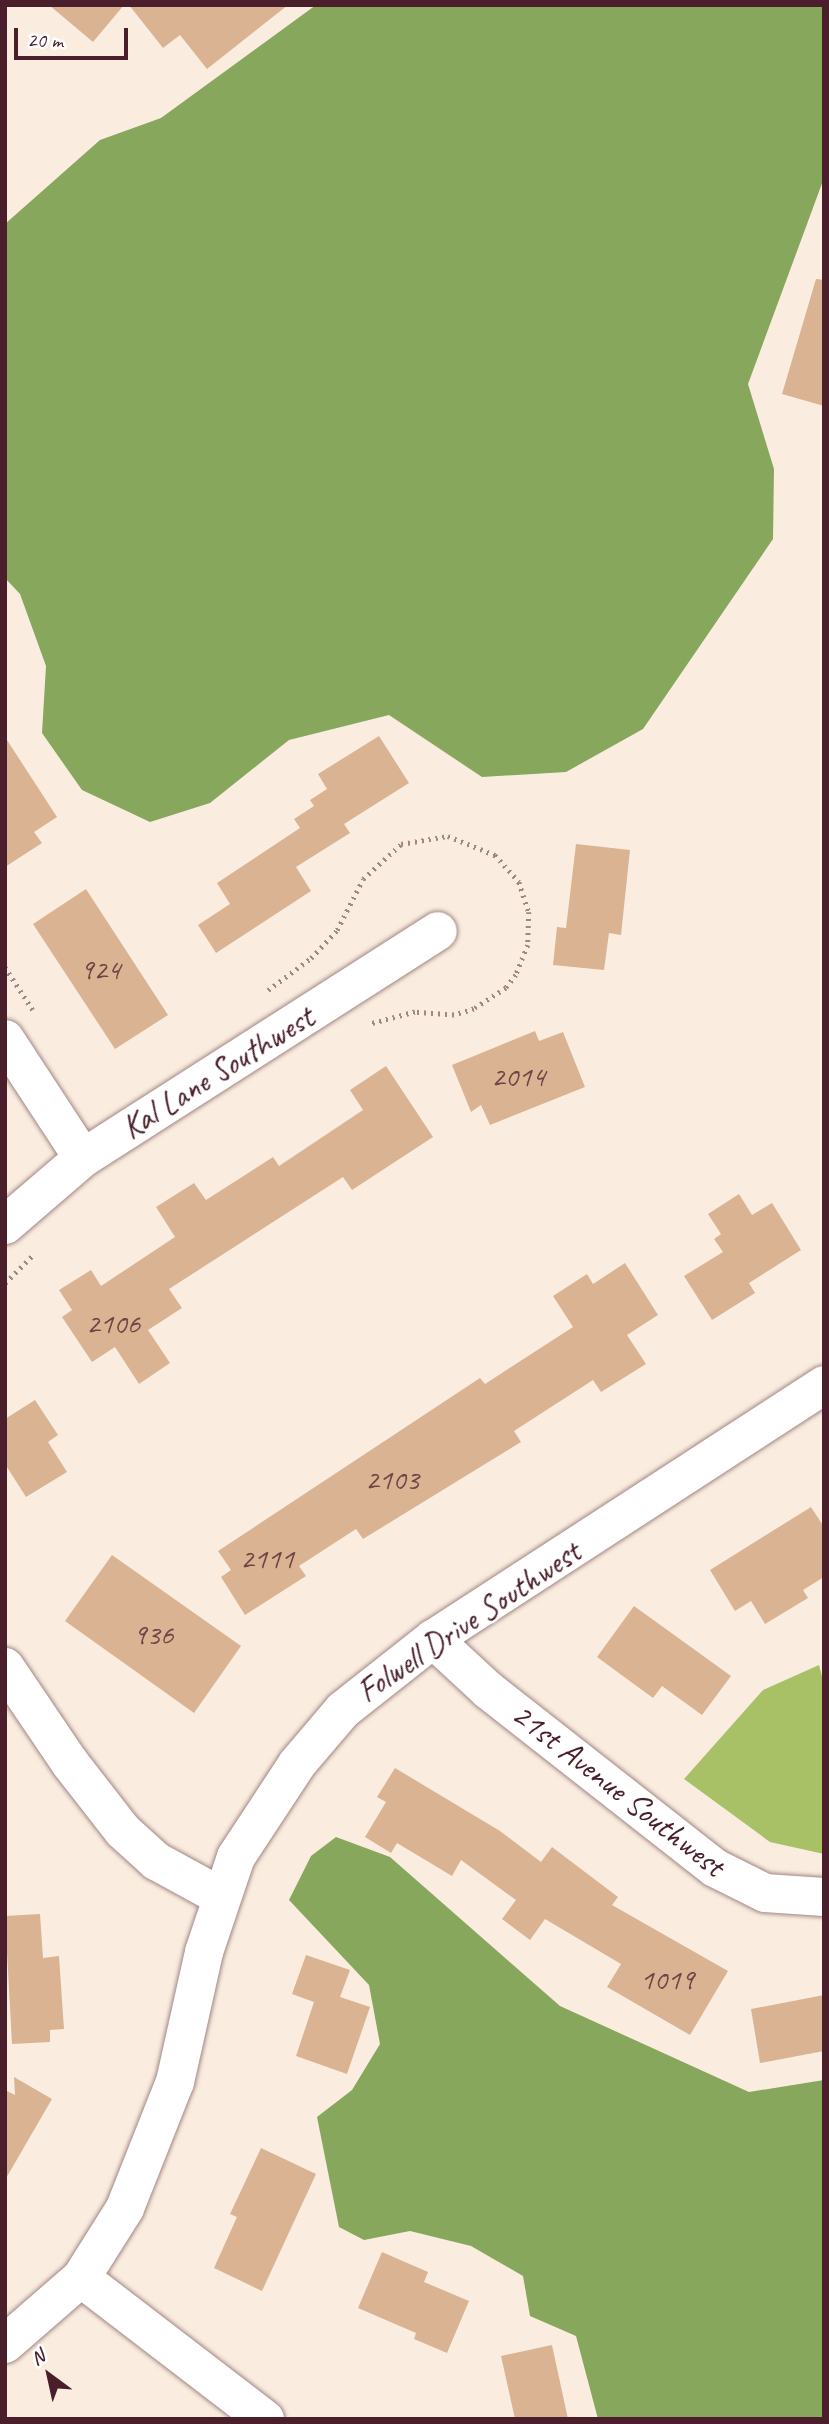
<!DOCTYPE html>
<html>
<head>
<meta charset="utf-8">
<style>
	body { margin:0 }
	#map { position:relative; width:829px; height:2424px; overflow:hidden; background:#faeddf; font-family:Caveat,sans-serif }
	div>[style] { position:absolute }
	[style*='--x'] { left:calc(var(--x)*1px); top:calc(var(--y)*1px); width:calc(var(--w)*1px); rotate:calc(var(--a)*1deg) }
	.green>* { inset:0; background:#a8c167 }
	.forest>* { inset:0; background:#86a75c }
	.building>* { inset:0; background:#dab393 }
	.path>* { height:4.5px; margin-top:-2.25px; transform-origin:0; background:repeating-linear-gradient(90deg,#a28685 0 2px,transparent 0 7px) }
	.roads { filter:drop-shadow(0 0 2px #a28685) drop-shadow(0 0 2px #a28685) }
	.minor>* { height:38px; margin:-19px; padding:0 19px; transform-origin:19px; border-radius:19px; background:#fff }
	span { translate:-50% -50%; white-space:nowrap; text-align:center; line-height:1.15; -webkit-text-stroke:5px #fff; paint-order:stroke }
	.number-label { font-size:30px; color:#6e4445 }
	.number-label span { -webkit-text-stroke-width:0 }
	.street-label { font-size:33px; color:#4a1f2b }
	.frame { position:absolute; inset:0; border:7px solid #4a1f2b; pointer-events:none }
	.north { position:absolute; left:14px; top:2340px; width:70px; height:70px; -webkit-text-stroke:5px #fff; paint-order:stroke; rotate:327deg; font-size:19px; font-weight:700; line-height:28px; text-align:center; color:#4a1f2b }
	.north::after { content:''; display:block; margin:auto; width:24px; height:32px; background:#4a1f2b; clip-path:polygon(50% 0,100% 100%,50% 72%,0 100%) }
	.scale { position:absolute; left:14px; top:28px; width:114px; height:32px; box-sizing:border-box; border:4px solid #4a1f2b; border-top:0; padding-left:9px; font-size:21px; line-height:24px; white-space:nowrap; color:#4a1f2b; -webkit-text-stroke:5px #fff; paint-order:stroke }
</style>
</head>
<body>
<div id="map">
	<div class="green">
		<div style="clip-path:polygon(819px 1665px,824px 1684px,824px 1854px,770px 1842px,684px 1779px,763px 1690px)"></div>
	</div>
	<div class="forest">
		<div style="clip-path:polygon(316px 5px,824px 5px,824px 178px,748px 384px,774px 469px,773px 539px,643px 729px,566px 772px,482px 777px,389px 715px,289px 740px,210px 803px,150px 822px,82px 790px,42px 733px,46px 666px,20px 594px,5px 578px,5px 224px,100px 140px,161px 118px)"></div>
		<div style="clip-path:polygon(336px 1837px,390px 1857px,560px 2006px,749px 2092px,824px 2080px,824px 2419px,598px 2419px,576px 2336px,530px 2316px,523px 2276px,471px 2246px,410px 2231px,364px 2240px,339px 2227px,317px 2117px,352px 2090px,380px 2044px,369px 1985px,289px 1900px,311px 1856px)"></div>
	</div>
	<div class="building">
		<div style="clip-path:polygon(49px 5px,124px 5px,93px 42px)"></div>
		<div style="clip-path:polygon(129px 5px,288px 5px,207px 69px,180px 35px,163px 48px)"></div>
		<div style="clip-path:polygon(816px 279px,824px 280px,824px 406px,782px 394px)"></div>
		<div style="clip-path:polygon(379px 736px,409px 783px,344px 824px,350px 833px,296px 867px,311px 891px,216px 953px,198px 925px,230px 904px,217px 883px,300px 828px,294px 819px,314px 806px,310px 800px,327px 789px,318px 774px)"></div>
		<div style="clip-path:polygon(5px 737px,57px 817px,34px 832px,42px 843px,5px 867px)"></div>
		<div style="clip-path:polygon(576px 844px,630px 850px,621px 935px,609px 933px,604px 970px,553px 965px,557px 927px,566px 928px)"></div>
		<div style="clip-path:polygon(86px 889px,168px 1015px,115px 1049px,33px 924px)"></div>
		<div style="clip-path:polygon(535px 1031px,539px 1041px,563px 1032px,585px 1087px,490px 1125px,481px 1105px,471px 1112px,452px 1065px)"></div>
		<div style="clip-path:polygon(386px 1066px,433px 1137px,352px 1190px,343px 1177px,169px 1289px,182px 1308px,148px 1330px,170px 1363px,139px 1384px,115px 1347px,92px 1362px,62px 1317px,72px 1310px,59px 1290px,91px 1270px,101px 1286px,175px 1237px,156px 1207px,194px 1183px,206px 1200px,273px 1157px,279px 1166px,363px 1110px,350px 1090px)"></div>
		<div style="clip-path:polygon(739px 1194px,752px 1215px,772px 1203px,801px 1250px,749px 1283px,755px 1293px,712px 1320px,684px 1276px,723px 1252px,714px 1239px,721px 1234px,708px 1214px)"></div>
		<div style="clip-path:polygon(625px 1263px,658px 1315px,627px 1335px,646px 1364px,601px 1392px,593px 1380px,514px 1431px,521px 1442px,363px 1539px,356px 1529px,299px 1566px,306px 1576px,245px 1615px,221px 1577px,231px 1570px,218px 1551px,480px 1378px,485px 1384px,573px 1327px,553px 1296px,587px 1274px,593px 1284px)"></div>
		<div style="clip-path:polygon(35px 1400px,58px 1435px,48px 1442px,67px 1472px,26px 1497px,5px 1464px,5px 1419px)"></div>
		<div style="clip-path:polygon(811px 1507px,824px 1527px,824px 1577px,803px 1590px,808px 1598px,765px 1624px,751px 1601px,735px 1611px,710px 1570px)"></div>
		<div style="clip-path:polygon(112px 1555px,241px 1646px,194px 1713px,65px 1621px)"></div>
		<div style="clip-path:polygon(634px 1606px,731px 1676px,702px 1715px,662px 1686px,653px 1698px,597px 1657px)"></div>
		<div style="clip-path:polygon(395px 1768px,500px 1831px,541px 1862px,552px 1847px,618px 1897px,612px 1905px,728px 1971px,690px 2035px,607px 1987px,621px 1964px,545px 1919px,530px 1940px,502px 1919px,516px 1900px,461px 1860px,452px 1876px,397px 1843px,391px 1853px,365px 1837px,386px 1802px,377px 1797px)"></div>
		<div style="clip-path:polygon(40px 1914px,43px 1958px,59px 1956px,64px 2029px,50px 2030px,50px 2042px,12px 2044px,5px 1916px)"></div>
		<div style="clip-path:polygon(306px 1955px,350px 1970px,340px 1997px,370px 2007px,347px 2074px,296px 2056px,314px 2002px,292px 1994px)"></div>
		<div style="clip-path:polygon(824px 1995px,824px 2051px,760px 2063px,751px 2009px)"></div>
		<div style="clip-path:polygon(14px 2077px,52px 2099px,5px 2180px,5px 2090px,15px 2095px)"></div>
		<div style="clip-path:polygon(261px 2148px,316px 2174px,262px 2291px,214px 2268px,237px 2217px,230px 2214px)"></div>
		<div style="clip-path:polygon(382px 2252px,428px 2272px,424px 2282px,469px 2301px,447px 2353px,414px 2339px,416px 2333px,358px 2308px)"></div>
		<div style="clip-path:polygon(552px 2345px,568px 2419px,515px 2419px,501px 2356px)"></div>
	</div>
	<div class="path">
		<div style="--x:5;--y:967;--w:51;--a:56.9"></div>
		<div style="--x:268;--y:990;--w:54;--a:-36.7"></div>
		<div style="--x:311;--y:958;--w:38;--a:-47"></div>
		<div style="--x:337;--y:930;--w:57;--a:-63"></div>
		<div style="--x:363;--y:879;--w:52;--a:-42.6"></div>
		<div style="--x:401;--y:844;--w:48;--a:-9.7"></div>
		<div style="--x:448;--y:836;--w:51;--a:22"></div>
		<div style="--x:495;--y:855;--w:36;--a:48"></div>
		<div style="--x:519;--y:882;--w:32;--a:72"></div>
		<div style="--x:529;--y:912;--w:33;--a:92"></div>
		<div style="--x:528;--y:945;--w:32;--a:112"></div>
		<div style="--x:516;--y:975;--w:16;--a:128"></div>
		<div style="--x:506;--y:988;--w:38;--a:147"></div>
		<div style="--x:474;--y:1009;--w:21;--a:163"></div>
		<div style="--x:454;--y:1015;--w:39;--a:-176"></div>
		<div style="--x:415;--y:1012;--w:47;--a:165.1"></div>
		<div style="--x:5;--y:1283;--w:38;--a:-45"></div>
	</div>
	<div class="roads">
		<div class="minor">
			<div style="--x:5;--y:1039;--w:142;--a:56.8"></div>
			<div style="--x:5;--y:1225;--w:103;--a:-40.7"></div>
			<div style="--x:83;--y:1158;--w:421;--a:-32.6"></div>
			<div style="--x:433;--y:1639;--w:75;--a:42.8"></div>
			<div style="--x:488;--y:1690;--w:288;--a:38.1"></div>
			<div style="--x:715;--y:1868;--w:56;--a:26.6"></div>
			<div style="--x:765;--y:1893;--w:59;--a:3.9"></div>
			<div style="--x:5;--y:1667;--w:116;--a:55.9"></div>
			<div style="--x:70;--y:1763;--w:86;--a:52.1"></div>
			<div style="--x:123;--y:1831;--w:45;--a:42.3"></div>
			<div style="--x:156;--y:1861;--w:73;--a:28.7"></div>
			<div style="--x:81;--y:2278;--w:232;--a:37.5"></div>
			<div style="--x:5;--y:2344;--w:101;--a:-41"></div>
			<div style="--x:81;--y:2278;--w:83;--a:-57.8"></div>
			<div style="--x:125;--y:2208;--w:136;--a:-68.4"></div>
			<div style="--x:175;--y:2082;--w:133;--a:-77.4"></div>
			<div style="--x:204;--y:1952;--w:100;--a:-71.4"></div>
			<div style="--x:236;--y:1857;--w:111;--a:-56.7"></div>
			<div style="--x:297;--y:1764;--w:71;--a:-49.6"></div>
			<div style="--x:343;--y:1710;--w:115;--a:-38.3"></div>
			<div style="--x:433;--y:1639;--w:466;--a:-33"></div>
		</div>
	</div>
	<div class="number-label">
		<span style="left:100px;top:969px">924</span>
		<span style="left:518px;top:1076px">2014</span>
		<span style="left:113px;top:1323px">2106</span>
		<span style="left:392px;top:1479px">2103</span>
		<span style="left:267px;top:1558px">2111</span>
		<span style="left:153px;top:1634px">936</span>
		<span style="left:667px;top:1979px">1019</span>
	</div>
	<div class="street-label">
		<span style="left:218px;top:1073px;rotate:-32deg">Kal Lane Southwest</span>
		<span style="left:469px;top:1622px;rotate:-34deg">Folwell Drive Southwest</span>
		<span style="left:618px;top:1790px;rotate:38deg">21st Avenue Southwest</span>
	</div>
	<div class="frame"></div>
	<div class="north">N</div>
	<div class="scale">20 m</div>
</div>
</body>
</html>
